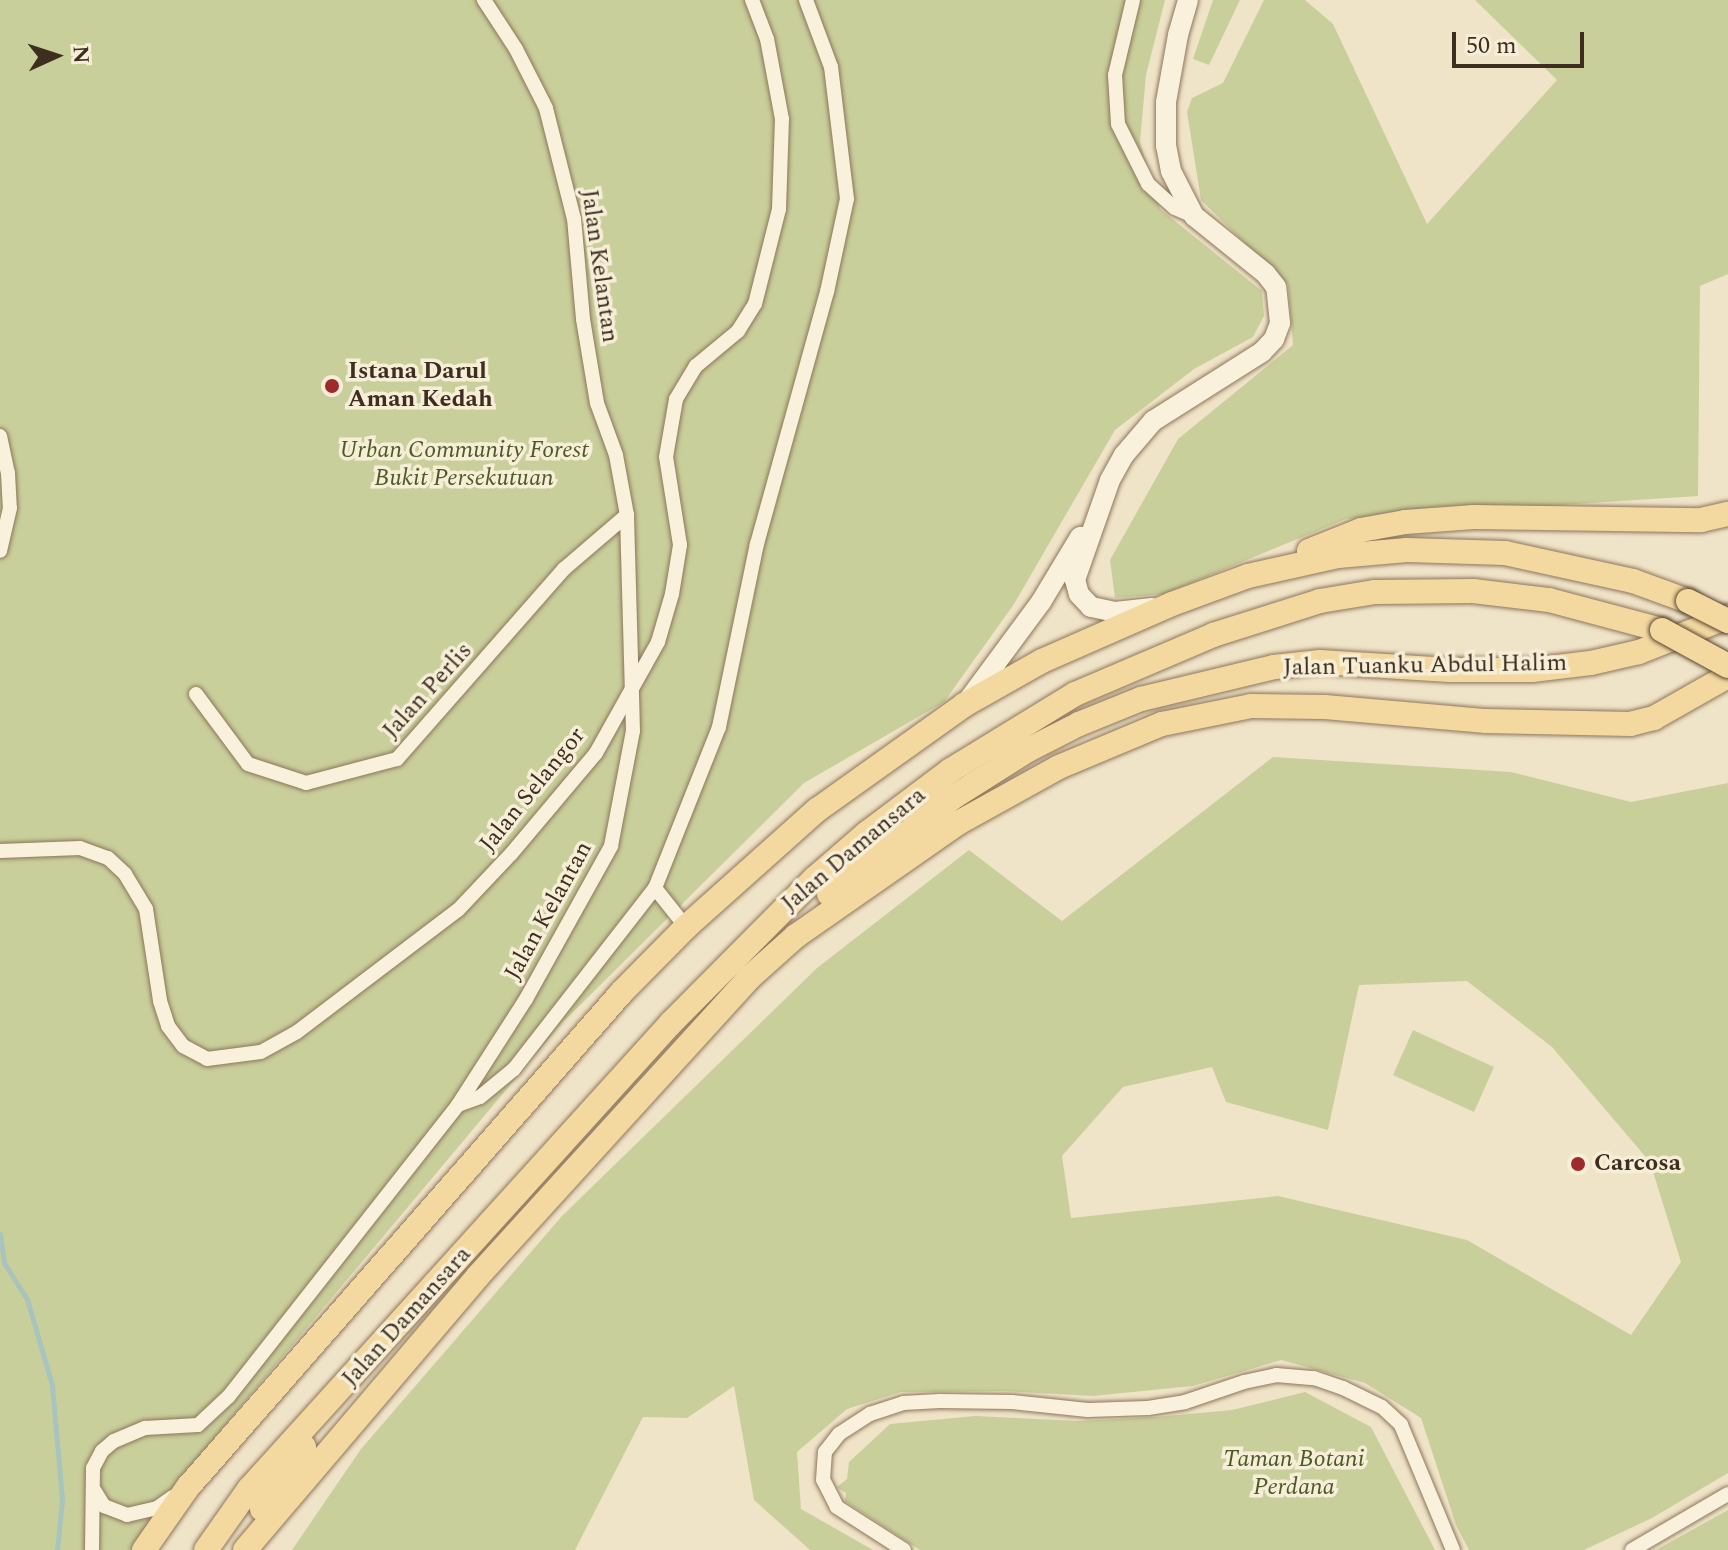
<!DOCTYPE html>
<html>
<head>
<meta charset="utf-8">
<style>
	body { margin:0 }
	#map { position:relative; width:1728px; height:1550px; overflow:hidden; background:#f0e4c8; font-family:Spectral,serif }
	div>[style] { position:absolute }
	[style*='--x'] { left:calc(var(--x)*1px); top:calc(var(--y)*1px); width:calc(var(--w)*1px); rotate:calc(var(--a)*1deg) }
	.green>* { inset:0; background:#c9cf9b }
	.stream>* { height:5px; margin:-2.5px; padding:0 2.5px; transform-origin:2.5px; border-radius:2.5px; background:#a9c4bc }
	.roads { filter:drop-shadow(0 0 2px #8d765c) drop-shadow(0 0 2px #8d765c) }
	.street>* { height:14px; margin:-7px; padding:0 7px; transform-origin:7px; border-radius:7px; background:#faf1dc }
	.secondary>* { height:20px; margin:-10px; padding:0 10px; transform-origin:10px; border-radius:10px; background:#faf1dc }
	.primary>* { height:24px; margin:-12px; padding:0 12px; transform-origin:12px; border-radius:12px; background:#f3d9a0 }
	.bridges { filter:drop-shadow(0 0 2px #5b4430) drop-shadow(0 0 2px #5b4430) }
	.primary-bridge>* { height:24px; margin:-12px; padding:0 12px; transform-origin:12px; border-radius:12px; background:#f3d9a0 }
	.dots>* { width:22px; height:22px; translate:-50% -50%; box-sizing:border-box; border:4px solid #f7eed8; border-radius:50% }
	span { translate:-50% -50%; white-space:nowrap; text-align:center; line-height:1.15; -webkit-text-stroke:7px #f7eed8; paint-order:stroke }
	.street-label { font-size:24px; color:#3d2e20 }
	.poi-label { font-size:24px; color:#3d2e20; font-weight:700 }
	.left { translate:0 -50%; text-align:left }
	.park-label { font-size:24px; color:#4d5a26; font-style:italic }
	.north { position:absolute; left:16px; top:16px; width:80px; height:80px; -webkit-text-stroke:6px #f7eed8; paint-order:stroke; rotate:87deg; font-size:22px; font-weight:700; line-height:32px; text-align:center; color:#3d2e20 }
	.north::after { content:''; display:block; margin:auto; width:28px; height:36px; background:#3d2e20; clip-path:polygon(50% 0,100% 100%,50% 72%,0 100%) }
	.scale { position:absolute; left:1452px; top:32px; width:132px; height:36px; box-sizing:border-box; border:4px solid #3d2e20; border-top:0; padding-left:10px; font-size:24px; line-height:28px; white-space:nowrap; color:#3d2e20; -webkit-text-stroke:6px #f7eed8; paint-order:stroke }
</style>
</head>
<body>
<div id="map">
	<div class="green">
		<div style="clip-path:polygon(0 0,1165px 0,1146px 75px,1140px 142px,1160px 209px,1262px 291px,1264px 316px,1253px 337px,1194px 369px,1115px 430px,1014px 604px,944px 702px,804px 783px,563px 1022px,216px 1436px,133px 1550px,0 1550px)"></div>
		<div style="clip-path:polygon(1213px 0,1240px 0,1209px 65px,1193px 59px)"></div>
		<div style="clip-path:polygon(1264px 0,1305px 0,1333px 24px,1427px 224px,1557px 80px,1475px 0,1728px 0,1728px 274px,1700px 286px,1698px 496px,1346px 519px,1164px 594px,1115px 598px,1110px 560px,1178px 439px,1293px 345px,1288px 285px,1201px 200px,1187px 112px,1192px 98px,1223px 83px)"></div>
		<div style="clip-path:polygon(evenodd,1273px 757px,1511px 772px,1631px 802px,1728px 783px,1728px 1473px,1652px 1518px,1584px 1550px,1469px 1550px,1456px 1525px,1421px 1418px,1365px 1383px,1281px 1360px,1193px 1386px,1093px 1396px,1003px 1391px,901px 1392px,847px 1409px,797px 1452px,801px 1509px,873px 1550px,810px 1550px,754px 1500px,734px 1386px,687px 1418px,643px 1417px,575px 1550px,292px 1550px,361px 1449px,562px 1216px,817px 968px,969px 850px,1062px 921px,1273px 757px,1467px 981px,1552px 1047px,1650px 1162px,1681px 1262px,1631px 1335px,1467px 1240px,1278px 1196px,1071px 1218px,1062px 1156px,1123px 1087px,1212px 1067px,1226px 1102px,1328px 1130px,1359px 985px,1467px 981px)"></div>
		<div style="clip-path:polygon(1413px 1030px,1494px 1067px,1474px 1112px,1393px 1075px)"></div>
		<div style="clip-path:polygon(1305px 1392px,1371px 1427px,1435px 1550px,920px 1550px,845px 1501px,846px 1493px,837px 1487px,847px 1479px,849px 1462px,890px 1424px,975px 1416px,1078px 1421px,1156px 1417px,1232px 1410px)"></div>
		<div style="clip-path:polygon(1728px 1510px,1728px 1550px,1656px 1550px)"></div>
	</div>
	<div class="stream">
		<div style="--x:0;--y:1234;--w:29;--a:82"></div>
		<div style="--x:4;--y:1263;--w:43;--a:57.4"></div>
		<div style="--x:27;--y:1299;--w:90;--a:73.8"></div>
		<div style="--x:52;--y:1385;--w:115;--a:85"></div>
		<div style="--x:62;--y:1500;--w:50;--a:95.7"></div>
	</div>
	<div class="roads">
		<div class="street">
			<div style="--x:1133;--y:0;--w:77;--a:103.5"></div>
			<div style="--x:1115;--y:75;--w:49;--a:86.5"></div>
			<div style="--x:1118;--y:124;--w:67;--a:63.4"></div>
			<div style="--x:1148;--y:184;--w:36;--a:42"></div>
			<div style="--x:1175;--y:208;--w:21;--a:23"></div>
			<div style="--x:0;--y:436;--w:38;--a:78"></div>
			<div style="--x:8;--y:473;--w:35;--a:87"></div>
			<div style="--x:10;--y:508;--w:44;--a:103.1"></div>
			<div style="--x:196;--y:694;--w:87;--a:53.4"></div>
			<div style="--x:248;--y:764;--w:61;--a:18.1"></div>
			<div style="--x:306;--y:783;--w:94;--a:-14.8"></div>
			<div style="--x:397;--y:759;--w:253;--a:-48.7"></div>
			<div style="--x:564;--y:569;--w:83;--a:-40.6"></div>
			<div style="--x:0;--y:851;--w:80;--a:-2.1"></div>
			<div style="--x:80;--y:848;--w:30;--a:20"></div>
			<div style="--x:108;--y:858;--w:23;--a:43"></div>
			<div style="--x:125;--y:874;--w:41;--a:59"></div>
			<div style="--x:146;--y:909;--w:93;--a:81.3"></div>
			<div style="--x:160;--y:1001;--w:26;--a:72"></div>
			<div style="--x:168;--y:1026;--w:25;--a:53"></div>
			<div style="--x:183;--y:1046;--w:27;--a:28"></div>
			<div style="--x:207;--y:1059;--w:54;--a:-7.4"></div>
			<div style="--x:261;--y:1052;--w:41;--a:-29.1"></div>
			<div style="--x:297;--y:1032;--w:202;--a:-37.2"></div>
			<div style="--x:458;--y:910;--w:77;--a:-46.6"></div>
			<div style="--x:511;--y:854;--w:132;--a:-49.9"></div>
			<div style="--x:596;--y:753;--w:127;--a:-60.8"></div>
			<div style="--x:658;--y:642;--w:50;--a:-73.7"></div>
			<div style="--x:672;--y:594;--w:50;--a:-80.7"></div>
			<div style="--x:680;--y:545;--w:89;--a:-99"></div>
			<div style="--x:666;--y:457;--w:59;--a:-80.2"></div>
			<div style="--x:676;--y:399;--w:39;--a:-59"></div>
			<div style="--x:696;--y:366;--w:55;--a:-39.8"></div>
			<div style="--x:738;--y:331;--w:32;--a:-58"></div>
			<div style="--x:755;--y:304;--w:98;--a:-75.8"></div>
			<div style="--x:779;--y:209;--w:90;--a:-88.1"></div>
			<div style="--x:782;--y:119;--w:81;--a:-100.6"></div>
			<div style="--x:767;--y:39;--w:42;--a:-111"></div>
			<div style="--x:686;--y:927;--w:50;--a:-128.5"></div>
			<div style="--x:655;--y:888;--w:173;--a:-68.3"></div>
			<div style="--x:719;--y:727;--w:187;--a:-78.3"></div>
			<div style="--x:757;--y:544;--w:262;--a:-74.5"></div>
			<div style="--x:827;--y:292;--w:95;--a:-77.9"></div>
			<div style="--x:847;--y:199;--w:133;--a:-96.9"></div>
			<div style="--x:831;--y:67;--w:72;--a:-110.5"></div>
			<div style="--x:458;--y:1105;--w:23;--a:-20"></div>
			<div style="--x:480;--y:1097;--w:44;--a:-39.5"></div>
			<div style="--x:514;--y:1069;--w:229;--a:-52.1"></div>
			<div style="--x:94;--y:1490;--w:19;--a:58"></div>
			<div style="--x:104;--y:1506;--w:25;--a:21"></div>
			<div style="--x:127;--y:1515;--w:31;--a:-13"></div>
			<div style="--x:157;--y:1508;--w:19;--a:-35"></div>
			<div style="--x:92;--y:1550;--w:82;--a:-89.3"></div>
			<div style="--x:93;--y:1468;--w:19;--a:-62"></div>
			<div style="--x:102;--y:1451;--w:16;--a:-40"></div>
			<div style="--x:114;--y:1441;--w:34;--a:-23"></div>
			<div style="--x:145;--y:1428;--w:53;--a:-3.2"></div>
			<div style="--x:198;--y:1425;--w:42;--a:-43.1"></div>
			<div style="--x:229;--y:1396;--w:370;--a:-51.8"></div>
			<div style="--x:458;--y:1105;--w:126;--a:-57.3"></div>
			<div style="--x:526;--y:999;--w:175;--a:-60.9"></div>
			<div style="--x:611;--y:846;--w:117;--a:-79.2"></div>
			<div style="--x:633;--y:731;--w:216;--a:-91.6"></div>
			<div style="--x:627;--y:515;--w:61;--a:-100.4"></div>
			<div style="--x:616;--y:455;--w:55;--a:-110.1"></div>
			<div style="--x:597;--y:403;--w:85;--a:-99.5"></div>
			<div style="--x:583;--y:319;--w:100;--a:-95.1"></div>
			<div style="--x:574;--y:219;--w:114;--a:-104.2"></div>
			<div style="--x:546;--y:108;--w:66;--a:-117"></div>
			<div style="--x:516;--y:49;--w:59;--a:-123.1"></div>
			<div style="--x:904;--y:1550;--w:80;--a:-147.3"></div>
			<div style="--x:837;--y:1507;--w:30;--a:-117"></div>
			<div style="--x:823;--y:1480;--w:28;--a:-86"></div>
			<div style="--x:825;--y:1452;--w:23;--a:-52"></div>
			<div style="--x:839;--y:1434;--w:37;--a:-33"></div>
			<div style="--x:870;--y:1414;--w:35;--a:-18"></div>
			<div style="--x:903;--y:1403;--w:37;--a:-3"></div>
			<div style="--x:940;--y:1401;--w:72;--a:0.8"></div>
			<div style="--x:1012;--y:1402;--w:76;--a:6"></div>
			<div style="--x:1088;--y:1410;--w:60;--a:-1.9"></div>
			<div style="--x:1148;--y:1408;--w:37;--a:-9"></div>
			<div style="--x:1185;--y:1402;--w:62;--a:-18.7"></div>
			<div style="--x:1244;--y:1382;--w:33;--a:-12"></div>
			<div style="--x:1276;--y:1375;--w:38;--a:5"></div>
			<div style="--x:1314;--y:1378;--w:31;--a:19"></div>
			<div style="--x:1343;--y:1388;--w:43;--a:26"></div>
			<div style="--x:1382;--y:1407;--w:26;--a:43"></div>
			<div style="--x:1401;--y:1425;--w:135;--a:67.4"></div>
			<div style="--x:1632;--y:1550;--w:111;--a:-30.3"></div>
		</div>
		<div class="secondary">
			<div style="--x:1152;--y:608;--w:37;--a:174"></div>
			<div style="--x:1115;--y:612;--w:25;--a:-168"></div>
			<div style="--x:1091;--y:607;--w:18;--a:-133"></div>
			<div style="--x:1079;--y:594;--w:15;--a:-106"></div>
			<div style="--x:1075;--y:580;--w:106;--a:-70.7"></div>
			<div style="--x:1110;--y:480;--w:29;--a:-61"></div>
			<div style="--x:1124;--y:455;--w:45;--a:-49.5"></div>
			<div style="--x:1153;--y:421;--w:129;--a:-32.3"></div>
			<div style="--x:1262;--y:352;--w:18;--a:-47"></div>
			<div style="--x:1274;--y:339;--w:17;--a:-69"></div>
			<div style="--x:1280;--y:323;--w:36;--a:-96"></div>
			<div style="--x:1276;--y:287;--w:16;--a:-128"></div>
			<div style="--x:1266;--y:274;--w:92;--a:-141.1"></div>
			<div style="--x:1194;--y:216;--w:51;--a:-117.1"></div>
			<div style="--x:1171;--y:171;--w:25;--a:-101"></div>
			<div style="--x:1166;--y:146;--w:44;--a:-90"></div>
			<div style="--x:1166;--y:102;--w:68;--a:-79.8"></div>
			<div style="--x:1178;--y:35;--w:36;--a:-74"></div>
			<div style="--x:967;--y:702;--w:124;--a:-53.5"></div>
			<div style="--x:1041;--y:602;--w:76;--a:-59"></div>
		</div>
		<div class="primary">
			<div style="--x:1309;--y:551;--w:56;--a:-22"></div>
			<div style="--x:1361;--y:530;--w:45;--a:-10.3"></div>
			<div style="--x:1405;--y:522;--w:69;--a:-4.1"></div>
			<div style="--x:1474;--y:517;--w:227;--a:0.8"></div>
			<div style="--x:1701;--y:520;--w:28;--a:-13"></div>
			<div style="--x:829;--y:894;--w:160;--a:-37.9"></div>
			<div style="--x:955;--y:796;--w:86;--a:-32.2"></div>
			<div style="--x:1028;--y:750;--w:57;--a:-27"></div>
			<div style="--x:1079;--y:724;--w:67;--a:-22"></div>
			<div style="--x:1141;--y:699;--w:137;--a:-13.5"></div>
			<div style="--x:1274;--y:667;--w:46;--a:-6.2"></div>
			<div style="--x:1320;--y:662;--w:130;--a:3.5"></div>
			<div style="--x:1450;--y:670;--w:82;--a:0"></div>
			<div style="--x:1532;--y:670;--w:59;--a:-6.8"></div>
			<div style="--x:1591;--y:663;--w:49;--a:-12.9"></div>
			<div style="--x:1639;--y:652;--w:96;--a:-21.5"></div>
			<div style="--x:262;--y:1509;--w:75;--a:-55.9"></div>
			<div style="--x:144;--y:1550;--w:77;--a:-55.1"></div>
			<div style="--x:188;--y:1487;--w:657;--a:-48.76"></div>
			<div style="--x:621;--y:993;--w:93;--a:-45.4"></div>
			<div style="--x:686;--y:927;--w:176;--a:-41.8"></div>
			<div style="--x:817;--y:810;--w:181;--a:-35.5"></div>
			<div style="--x:964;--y:705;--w:90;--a:-29.4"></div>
			<div style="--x:1042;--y:661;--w:142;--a:-23.7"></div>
			<div style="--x:1172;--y:604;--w:81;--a:-20.2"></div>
			<div style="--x:1248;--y:576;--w:92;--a:-12.5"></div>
			<div style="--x:1338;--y:556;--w:69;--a:-5"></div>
			<div style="--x:1407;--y:550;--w:98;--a:1.8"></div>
			<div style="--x:1505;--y:553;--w:131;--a:12.3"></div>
			<div style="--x:1633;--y:581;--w:59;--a:20"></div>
			<div style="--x:206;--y:1550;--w:75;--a:-54.8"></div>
			<div style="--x:249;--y:1489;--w:629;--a:-47.84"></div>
			<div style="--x:671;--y:1023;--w:204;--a:-45.2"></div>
			<div style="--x:815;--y:878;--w:69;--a:-40.9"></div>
			<div style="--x:867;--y:833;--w:105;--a:-36.9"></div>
			<div style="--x:951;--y:770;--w:145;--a:-31.5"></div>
			<div style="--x:1075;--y:694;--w:150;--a:-23.1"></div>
			<div style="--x:1213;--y:635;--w:112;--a:-17.6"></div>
			<div style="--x:1320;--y:601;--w:56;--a:-9.3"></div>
			<div style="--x:1375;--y:592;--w:98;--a:-0.6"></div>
			<div style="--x:1473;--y:591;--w:77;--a:6.8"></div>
			<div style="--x:1549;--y:600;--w:117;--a:14.9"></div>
			<div style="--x:245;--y:1550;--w:360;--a:-49.6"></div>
			<div style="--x:478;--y:1276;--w:403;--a:-47.7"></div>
			<div style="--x:749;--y:978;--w:63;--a:-41.8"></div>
			<div style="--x:796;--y:936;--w:198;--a:-34.9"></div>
			<div style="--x:958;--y:823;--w:115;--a:-29"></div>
			<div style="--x:1059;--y:767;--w:112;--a:-22.7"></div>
			<div style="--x:1162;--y:724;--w:91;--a:-11.4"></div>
			<div style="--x:1251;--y:706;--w:74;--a:0.8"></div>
			<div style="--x:1325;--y:707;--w:162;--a:5"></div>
			<div style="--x:1486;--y:721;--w:144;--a:1.2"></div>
			<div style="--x:1630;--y:724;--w:25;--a:-14"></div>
			<div style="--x:1654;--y:718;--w:85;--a:-29.6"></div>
		</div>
	</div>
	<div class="bridges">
		<div class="primary-bridge">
			<div style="--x:1688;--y:601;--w:45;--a:26.6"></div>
			<div style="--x:1662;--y:630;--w:75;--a:28.6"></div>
		</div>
	</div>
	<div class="dots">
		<div style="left:332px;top:386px;background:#9e2a2b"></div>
		<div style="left:1578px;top:1164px;background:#9e2a2b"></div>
	</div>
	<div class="street-label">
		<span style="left:599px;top:266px;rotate:82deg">Jalan Kelantan</span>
		<span style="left:1425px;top:666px;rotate:-1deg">Jalan Tuanku Abdul Halim</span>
		<span style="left:428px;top:691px;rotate:-48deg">Jalan Perlis</span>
		<span style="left:533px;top:790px;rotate:-51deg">Jalan Selangor</span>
		<span style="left:854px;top:850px;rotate:-40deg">Jalan Damansara</span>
		<span style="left:549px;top:911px;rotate:-61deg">Jalan Kelantan</span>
		<span style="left:407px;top:1317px;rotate:-48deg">Jalan Damansara</span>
	</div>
	<div class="poi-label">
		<span class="left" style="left:348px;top:386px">Istana Darul<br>Aman Kedah</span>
		<span class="left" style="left:1594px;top:1164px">Carcosa</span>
	</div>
	<div class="park-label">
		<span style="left:464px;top:465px">Urban Community Forest<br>Bukit Persekutuan</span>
		<span style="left:1294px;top:1474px">Taman Botani<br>Perdana</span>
	</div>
	<div class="north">N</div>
	<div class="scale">50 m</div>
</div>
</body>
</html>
